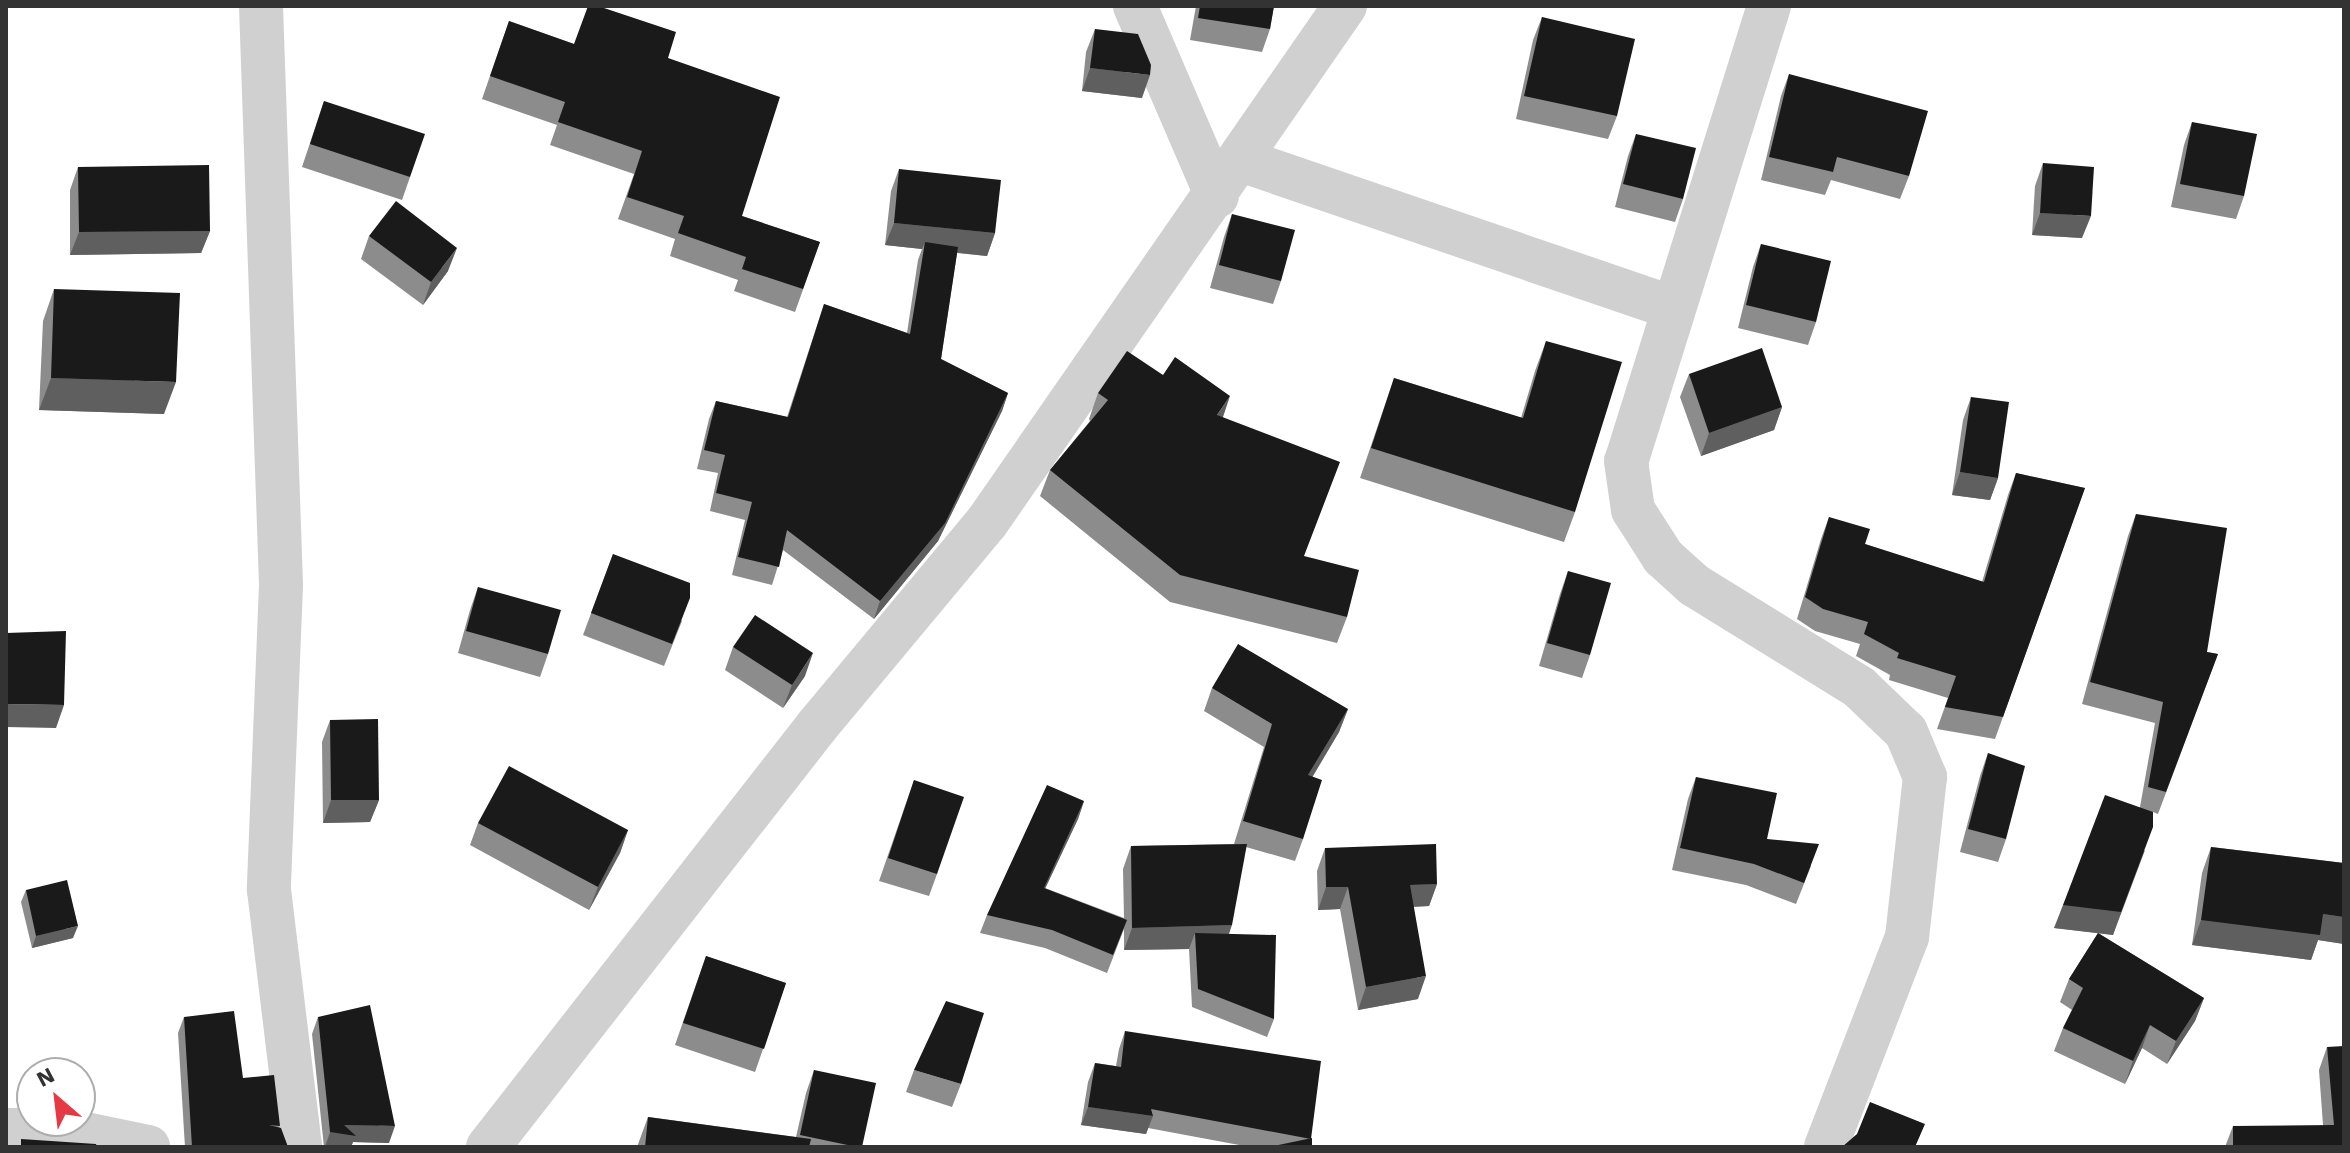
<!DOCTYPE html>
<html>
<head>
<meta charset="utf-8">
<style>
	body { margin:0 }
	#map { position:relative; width:2350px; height:1153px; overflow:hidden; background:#fff; font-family:"Work Sans",sans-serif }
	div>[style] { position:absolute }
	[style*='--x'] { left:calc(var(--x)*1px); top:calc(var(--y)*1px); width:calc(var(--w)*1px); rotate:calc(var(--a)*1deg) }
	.minor>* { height:44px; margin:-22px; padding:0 22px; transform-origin:22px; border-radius:22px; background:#d0d0d0 }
	.wall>* { inset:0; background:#8c8c8c }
	.shaded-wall>* { inset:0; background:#5f5f5f }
	.building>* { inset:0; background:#1a1a1a }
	span { translate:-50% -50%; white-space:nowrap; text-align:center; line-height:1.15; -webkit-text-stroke:8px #fff; paint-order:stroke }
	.frame { position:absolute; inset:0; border:8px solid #333; pointer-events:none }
	.north { position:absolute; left:16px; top:1057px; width:80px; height:80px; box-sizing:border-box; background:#fff; border:2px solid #adadad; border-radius:50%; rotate:332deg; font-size:22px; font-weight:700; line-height:32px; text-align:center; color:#333 }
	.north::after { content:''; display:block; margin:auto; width:28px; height:36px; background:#e63946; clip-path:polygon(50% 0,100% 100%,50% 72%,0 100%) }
</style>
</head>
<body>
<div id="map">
	<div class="minor">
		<div style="--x:261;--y:6;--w:579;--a:88.02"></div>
		<div style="--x:281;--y:585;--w:305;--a:92.3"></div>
		<div style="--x:269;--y:890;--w:259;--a:83.1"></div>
		<div style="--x:1135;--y:6;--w:207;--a:66.7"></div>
		<div style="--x:1769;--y:6;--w:477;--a:107.4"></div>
		<div style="--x:1626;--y:461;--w:49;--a:81.9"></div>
		<div style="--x:1633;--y:510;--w:56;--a:57.4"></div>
		<div style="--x:1663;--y:557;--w:42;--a:42.1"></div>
		<div style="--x:1694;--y:585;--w:194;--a:31.7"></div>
		<div style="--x:1859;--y:687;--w:65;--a:43.8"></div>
		<div style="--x:1906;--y:732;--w:49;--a:67.1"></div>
		<div style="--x:1925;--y:777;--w:161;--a:96.4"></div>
		<div style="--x:1907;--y:937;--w:225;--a:111.1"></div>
		<div style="--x:1241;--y:160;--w:457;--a:18.9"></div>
		<div style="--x:6;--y:1130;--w:60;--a:0"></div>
		<div style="--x:66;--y:1130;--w:84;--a:11.7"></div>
		<div style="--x:488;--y:1147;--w:534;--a:-51.99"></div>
		<div style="--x:817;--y:726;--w:266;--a:-50.2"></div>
		<div style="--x:987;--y:522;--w:628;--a:-55.25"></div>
	</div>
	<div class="wall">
		<div style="clip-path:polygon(1196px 6px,1274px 6px,1270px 29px,1262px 52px,1190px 40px)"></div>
		<div style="clip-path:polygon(1542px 17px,1617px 116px,1608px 139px,1516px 119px,1533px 40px)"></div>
		<div style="clip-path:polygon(509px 21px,574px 44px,668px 58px,742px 216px,820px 242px,795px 312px,734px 291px,738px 280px,670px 256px,675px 239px,618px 219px,634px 174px,550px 145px,557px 125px,482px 99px)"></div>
		<div style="clip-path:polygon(1095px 29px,1142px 98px,1082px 91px,1086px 52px)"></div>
		<div style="clip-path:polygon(1789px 74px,1909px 176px,1900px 199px,1831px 180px,1825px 195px,1761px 180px,1781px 96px)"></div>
		<div style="clip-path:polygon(324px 101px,410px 177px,402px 200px,302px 167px)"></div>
		<div style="clip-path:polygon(2192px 122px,2244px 196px,2236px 219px,2171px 207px,2184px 145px)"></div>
		<div style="clip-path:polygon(1636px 134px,1683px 199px,1675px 222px,1615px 207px,1628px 156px)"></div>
		<div style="clip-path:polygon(2043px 163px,2082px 238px,2032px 235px,2035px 186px)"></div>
		<div style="clip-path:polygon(78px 167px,210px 231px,201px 253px,70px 255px,70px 190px)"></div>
		<div style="clip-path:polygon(899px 169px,995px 233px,987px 256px,957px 253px,941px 359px,1008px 393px,1002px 411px,938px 541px,874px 619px,783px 550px,772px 585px,732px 575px,745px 520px,710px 511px,718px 473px,697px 469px,709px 419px,716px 401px,787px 417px,824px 304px,907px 333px,918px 260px,922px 249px,885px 245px,891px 191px)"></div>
		<div style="clip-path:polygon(1232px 214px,1281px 281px,1273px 304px,1210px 288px,1224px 237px)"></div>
		<div style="clip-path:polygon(369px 236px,448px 271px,423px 305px,361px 259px)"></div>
		<div style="clip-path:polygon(1761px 244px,1816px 322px,1808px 345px,1738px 328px,1753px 267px)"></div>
		<div style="clip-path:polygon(54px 289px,164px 414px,39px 410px,43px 321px)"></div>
		<div style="clip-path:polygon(1546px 341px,1575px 512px,1564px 542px,1360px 478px,1394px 378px,1521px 418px,1535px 371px)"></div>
		<div style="clip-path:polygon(1689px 374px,1782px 407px,1774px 430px,1701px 456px,1680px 397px)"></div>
		<div style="clip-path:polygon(1098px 393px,1223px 417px,1304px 556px,1347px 617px,1337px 643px,1170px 602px,1040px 496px,1050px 470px,1090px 421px,1089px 419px)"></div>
		<div style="clip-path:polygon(1971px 397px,1998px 478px,1990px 500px,1952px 495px,1963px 420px)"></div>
		<div style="clip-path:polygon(2016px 473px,2085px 488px,1995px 739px,1937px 729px,1948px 698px,1889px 680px,1890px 675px,1856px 656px,1860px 644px,1815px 631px,1797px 619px,1821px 539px,1829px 517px,1865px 544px,1982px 582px,2008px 495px)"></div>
		<div style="clip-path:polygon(2136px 514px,2207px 652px,2218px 654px,2158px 814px,2153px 812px,2113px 935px,2098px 933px,2204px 998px,2195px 1021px,2167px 1064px,2142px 1048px,2125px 1084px,2054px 1051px,2063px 1028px,2072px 1010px,2060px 1002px,2069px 979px,2098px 933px,2054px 928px,2140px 807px,2155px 723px,2082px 704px,2128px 536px)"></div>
		<div style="clip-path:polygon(613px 554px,682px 621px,664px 666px,583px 635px)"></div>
		<div style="clip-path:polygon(1568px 571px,1590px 655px,1582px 678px,1539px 666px,1560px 594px)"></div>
		<div style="clip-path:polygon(478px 587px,548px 654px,540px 677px,458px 653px,470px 610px)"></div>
		<div style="clip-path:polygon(733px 647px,805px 676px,783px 708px,725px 670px)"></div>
		<div style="clip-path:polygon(1212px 688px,1348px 709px,1339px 732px,1312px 777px,1303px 839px,1295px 861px,1246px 847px,1229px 934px,1274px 1019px,1267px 1037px,1192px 1007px,1189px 949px,1124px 950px,1124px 929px,1107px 973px,1045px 948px,980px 933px,987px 915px,1084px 801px,1078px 819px,1045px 888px,1124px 918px,1123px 869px,1131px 846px,1237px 844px,1234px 844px,1264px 747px,1204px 711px)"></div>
		<div style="clip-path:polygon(330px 720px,379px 800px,370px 822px,323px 823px,322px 742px)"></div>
		<div style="clip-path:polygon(1988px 753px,2006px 839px,1998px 862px,1960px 852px,1980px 776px)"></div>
		<div style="clip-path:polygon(1696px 777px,1767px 839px,1811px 866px,1796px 904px,1746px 885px,1672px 870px,1688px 799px)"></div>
		<div style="clip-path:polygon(914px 780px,937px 874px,929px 896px,879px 881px)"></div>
		<div style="clip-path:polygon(478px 823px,628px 830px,620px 853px,589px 910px,470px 845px)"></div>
		<div style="clip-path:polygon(2211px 847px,2343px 863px,2344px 857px,2344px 944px,2318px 940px,2311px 960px,2192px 945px,2202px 873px)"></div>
		<div style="clip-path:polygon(1325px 848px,1437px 884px,1429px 906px,1414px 907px,1418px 999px,1358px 1010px,1340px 909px,1318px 910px,1317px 871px)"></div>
		<div style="clip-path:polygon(26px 890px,73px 938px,32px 948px,21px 902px)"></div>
		<div style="clip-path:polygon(706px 956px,786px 983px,755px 1072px,675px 1045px)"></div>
		<div style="clip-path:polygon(184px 1017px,243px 1078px,280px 1128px,288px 1147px,185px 1147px,178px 1033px)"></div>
		<div style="clip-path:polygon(318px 1017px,389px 1143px,353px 1142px,351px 1147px,324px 1147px,312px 1034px)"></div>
		<div style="clip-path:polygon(1125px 1031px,1311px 1138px,1312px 1147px,1250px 1147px,1148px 1128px,1146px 1134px,1081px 1125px,1088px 1082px,1095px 1063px,1116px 1066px,1119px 1049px)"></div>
		<div style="clip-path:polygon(2327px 1047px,2344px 1147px,2323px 1125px,2319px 1070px)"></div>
		<div style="clip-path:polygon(814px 1070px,862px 1147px,637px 1147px,648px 1117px,796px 1137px,806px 1093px)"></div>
		<div style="clip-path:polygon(914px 1070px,961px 1084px,952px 1107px,906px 1092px)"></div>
		<div style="clip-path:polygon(2233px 1126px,2233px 1147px,2225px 1147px)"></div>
	</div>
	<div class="shaded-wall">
		<div style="clip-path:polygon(1090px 68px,1150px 75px,1142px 98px,1082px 91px)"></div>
		<div style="clip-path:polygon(2040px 213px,2091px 216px,2082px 238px,2032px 235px)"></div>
		<div style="clip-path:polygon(894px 223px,995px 233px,987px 256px,924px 249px,925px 242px,922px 249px,885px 245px)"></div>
		<div style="clip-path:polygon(210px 231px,201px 253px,70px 255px,79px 232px)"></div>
		<div style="clip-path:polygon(457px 248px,448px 271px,423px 305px,431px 282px)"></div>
		<div style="clip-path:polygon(51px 378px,176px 382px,164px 414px,39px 410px)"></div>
		<div style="clip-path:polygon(1008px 393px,1002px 411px,938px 541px,874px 619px,880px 601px)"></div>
		<div style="clip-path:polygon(1230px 396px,1221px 423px,1217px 415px)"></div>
		<div style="clip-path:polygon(1782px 407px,1774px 430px,1701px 456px,1709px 433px)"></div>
		<div style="clip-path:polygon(1960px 472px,1998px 478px,1990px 500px,1952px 495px)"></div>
		<div style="clip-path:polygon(813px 653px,805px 676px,783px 708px,792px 685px)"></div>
		<div style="clip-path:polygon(6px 704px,64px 705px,56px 728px,6px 727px)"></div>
		<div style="clip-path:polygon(1348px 709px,1339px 732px,1300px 798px,1308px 775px)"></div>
		<div style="clip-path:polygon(331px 800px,379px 800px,370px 822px,323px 823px)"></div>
		<div style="clip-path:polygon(1084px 801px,1078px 819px,1037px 906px,1044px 888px)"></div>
		<div style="clip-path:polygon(628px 830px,620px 853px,589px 910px,598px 887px)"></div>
		<div style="clip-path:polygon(2145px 850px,2113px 935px,2054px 928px,2063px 905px)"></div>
		<div style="clip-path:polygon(1437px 884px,1429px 906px,1402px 907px,1410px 885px)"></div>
		<div style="clip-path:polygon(1326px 887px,1348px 887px,1340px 909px,1318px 910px)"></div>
		<div style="clip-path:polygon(2323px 914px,2344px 917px,2344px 944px,2318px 940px,2311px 960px,2192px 945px,2201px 920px)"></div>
		<div style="clip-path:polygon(1232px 925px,1224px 948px,1195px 933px,1189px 949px,1124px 950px,1132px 928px)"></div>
		<div style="clip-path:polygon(78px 926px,73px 938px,32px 948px,36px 936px)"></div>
		<div style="clip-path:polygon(1426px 976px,1418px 999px,1358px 1010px,1366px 987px)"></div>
		<div style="clip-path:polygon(2204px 998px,2195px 1021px,2167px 1064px,2176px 1041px)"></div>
		<div style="clip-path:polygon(2150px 1025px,2142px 1048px,2125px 1084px,2133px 1061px)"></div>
		<div style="clip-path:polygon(1088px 1107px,1153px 1116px,1146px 1134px,1081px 1125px)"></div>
		<div style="clip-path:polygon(344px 1125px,395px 1126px,389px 1143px,353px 1142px,351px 1147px,325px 1147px,330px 1132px)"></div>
	</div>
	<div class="building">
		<div style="clip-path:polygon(588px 6px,598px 6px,676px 32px,668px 58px,780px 97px,742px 216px,820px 242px,803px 289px,742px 269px,746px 257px,678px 233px,684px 216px,627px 197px,642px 151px,558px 122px,565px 102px,490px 76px,509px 21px,574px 44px)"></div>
		<div style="clip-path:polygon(1200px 6px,1274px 6px,1270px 29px,1198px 18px)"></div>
		<div style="clip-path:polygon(1542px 17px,1635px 39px,1617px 116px,1524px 96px)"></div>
		<div style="clip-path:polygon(1095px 29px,1138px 34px,1151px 65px,1150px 75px,1090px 68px)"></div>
		<div style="clip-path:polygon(1789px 74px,1928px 111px,1909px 176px,1837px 157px,1833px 172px,1769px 157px)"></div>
		<div style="clip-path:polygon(324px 101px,425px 134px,410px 177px,310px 144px)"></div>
		<div style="clip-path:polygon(2192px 122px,2257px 134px,2244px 196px,2180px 184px)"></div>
		<div style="clip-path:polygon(1636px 134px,1696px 148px,1683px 199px,1623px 184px)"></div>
		<div style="clip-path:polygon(2043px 163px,2094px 167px,2091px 216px,2040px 213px)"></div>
		<div style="clip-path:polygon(209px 165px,210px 231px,79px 232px,78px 167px)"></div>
		<div style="clip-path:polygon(899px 169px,1001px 180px,995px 233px,894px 223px)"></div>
		<div style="clip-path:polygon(396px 201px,457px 248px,431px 282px,369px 236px)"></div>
		<div style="clip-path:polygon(1232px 214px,1295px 230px,1281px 281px,1219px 265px)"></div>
		<div style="clip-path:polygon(925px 242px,958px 247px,941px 359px,1008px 393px,945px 523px,880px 601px,787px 530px,779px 567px,738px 557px,752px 502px,716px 493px,725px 455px,704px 450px,716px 401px,788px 417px,824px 304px,910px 334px)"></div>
		<div style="clip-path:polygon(1761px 244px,1831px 261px,1816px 322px,1746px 305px)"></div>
		<div style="clip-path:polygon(54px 289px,180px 293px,176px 382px,51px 378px)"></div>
		<div style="clip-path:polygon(1546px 341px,1622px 362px,1575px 512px,1371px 448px,1394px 378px,1523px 418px)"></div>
		<div style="clip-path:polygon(1762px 348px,1782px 407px,1709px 433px,1689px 374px)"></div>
		<div style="clip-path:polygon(1127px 351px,1163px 375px,1175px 357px,1230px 396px,1217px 415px,1340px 462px,1304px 556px,1359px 570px,1347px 617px,1180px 575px,1050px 470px,1108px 400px,1098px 393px)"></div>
		<div style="clip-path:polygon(1971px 397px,2009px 402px,1998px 478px,1960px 472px)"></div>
		<div style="clip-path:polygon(2016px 473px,2085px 488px,2003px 717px,1945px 707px,1956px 676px,1897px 658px,1899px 653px,1864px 634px,1868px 622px,1823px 609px,1805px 597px,1829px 517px,1870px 529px,1865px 544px,1984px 582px)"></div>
		<div style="clip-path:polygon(2136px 514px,2227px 528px,2207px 652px,2218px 654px,2166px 792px,2148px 787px,2163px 702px,2090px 682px)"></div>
		<div style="clip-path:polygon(613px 554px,690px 583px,690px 598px,672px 644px,591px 613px)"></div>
		<div style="clip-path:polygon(1568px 571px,1611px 583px,1590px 655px,1547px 643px)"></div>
		<div style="clip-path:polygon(478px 587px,561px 610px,548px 654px,466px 631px)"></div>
		<div style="clip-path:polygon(755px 615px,813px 653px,792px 685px,733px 647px)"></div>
		<div style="clip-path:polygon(66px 631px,64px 705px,6px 704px,6px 633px)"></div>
		<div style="clip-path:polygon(1238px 644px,1348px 709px,1308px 775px,1322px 780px,1303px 839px,1243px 821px,1272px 724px,1212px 688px)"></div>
		<div style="clip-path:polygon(378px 719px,379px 800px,331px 800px,330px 720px)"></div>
		<div style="clip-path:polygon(1988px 753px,2025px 766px,2006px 839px,1968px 829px)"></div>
		<div style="clip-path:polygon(509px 766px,628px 830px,598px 887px,478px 823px)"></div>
		<div style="clip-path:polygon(1696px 777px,1777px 793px,1767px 839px,1819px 844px,1804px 883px,1754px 864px,1680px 848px)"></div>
		<div style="clip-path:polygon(914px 780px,964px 797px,937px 874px,888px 858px)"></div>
		<div style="clip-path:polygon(1047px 785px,1084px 801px,1044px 888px,1127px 920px,1113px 955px,1052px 930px,987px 915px)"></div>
		<div style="clip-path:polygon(2105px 795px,2153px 812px,2153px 827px,2121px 912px,2063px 905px)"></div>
		<div style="clip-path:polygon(1247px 844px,1232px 925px,1132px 928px,1131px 846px)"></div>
		<div style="clip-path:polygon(1436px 844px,1437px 884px,1410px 885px,1426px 976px,1366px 987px,1348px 887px,1326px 887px,1325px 848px)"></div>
		<div style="clip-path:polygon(2211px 847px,2344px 863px,2344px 917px,2323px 914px,2320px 935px,2201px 920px)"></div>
		<div style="clip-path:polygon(67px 880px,78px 926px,36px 936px,26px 890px)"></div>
		<div style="clip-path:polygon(1195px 933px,1276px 935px,1274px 1019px,1198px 989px)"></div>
		<div style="clip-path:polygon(2098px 933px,2204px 998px,2176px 1041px,2150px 1025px,2133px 1061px,2063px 1028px,2083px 988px,2069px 979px)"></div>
		<div style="clip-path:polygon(706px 956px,786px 983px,764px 1049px,683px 1023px)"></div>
		<div style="clip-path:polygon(946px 1001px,984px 1013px,961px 1084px,914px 1070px)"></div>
		<div style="clip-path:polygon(370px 1005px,395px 1126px,344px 1125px,356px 1136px,330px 1132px,318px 1017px)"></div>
		<div style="clip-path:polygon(234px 1011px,243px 1078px,274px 1075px,280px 1126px,269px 1125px,281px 1128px,288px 1147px,192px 1147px,184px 1017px)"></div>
		<div style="clip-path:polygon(1125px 1031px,1321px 1061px,1311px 1139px,1151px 1109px,1153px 1116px,1088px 1107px,1095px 1063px,1121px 1067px)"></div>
		<div style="clip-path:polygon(2344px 1046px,2344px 1147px,2233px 1147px,2233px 1126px,2334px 1125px,2327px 1047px)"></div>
		<div style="clip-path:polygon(814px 1070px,876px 1083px,862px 1147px,857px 1147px,800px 1135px)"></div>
		<div style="clip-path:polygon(1870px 1102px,1925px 1124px,1915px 1147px,1842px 1147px,1857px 1134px)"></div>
		<div style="clip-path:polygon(648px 1117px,811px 1139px,809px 1147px,645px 1147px)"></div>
		<div style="clip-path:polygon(1312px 1138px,1312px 1147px,1269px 1147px)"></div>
		<div style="clip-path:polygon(21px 1139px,96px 1144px,97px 1147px,6px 1147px,6px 1145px,21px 1145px)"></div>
	</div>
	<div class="frame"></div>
	<div class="north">N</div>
</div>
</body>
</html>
